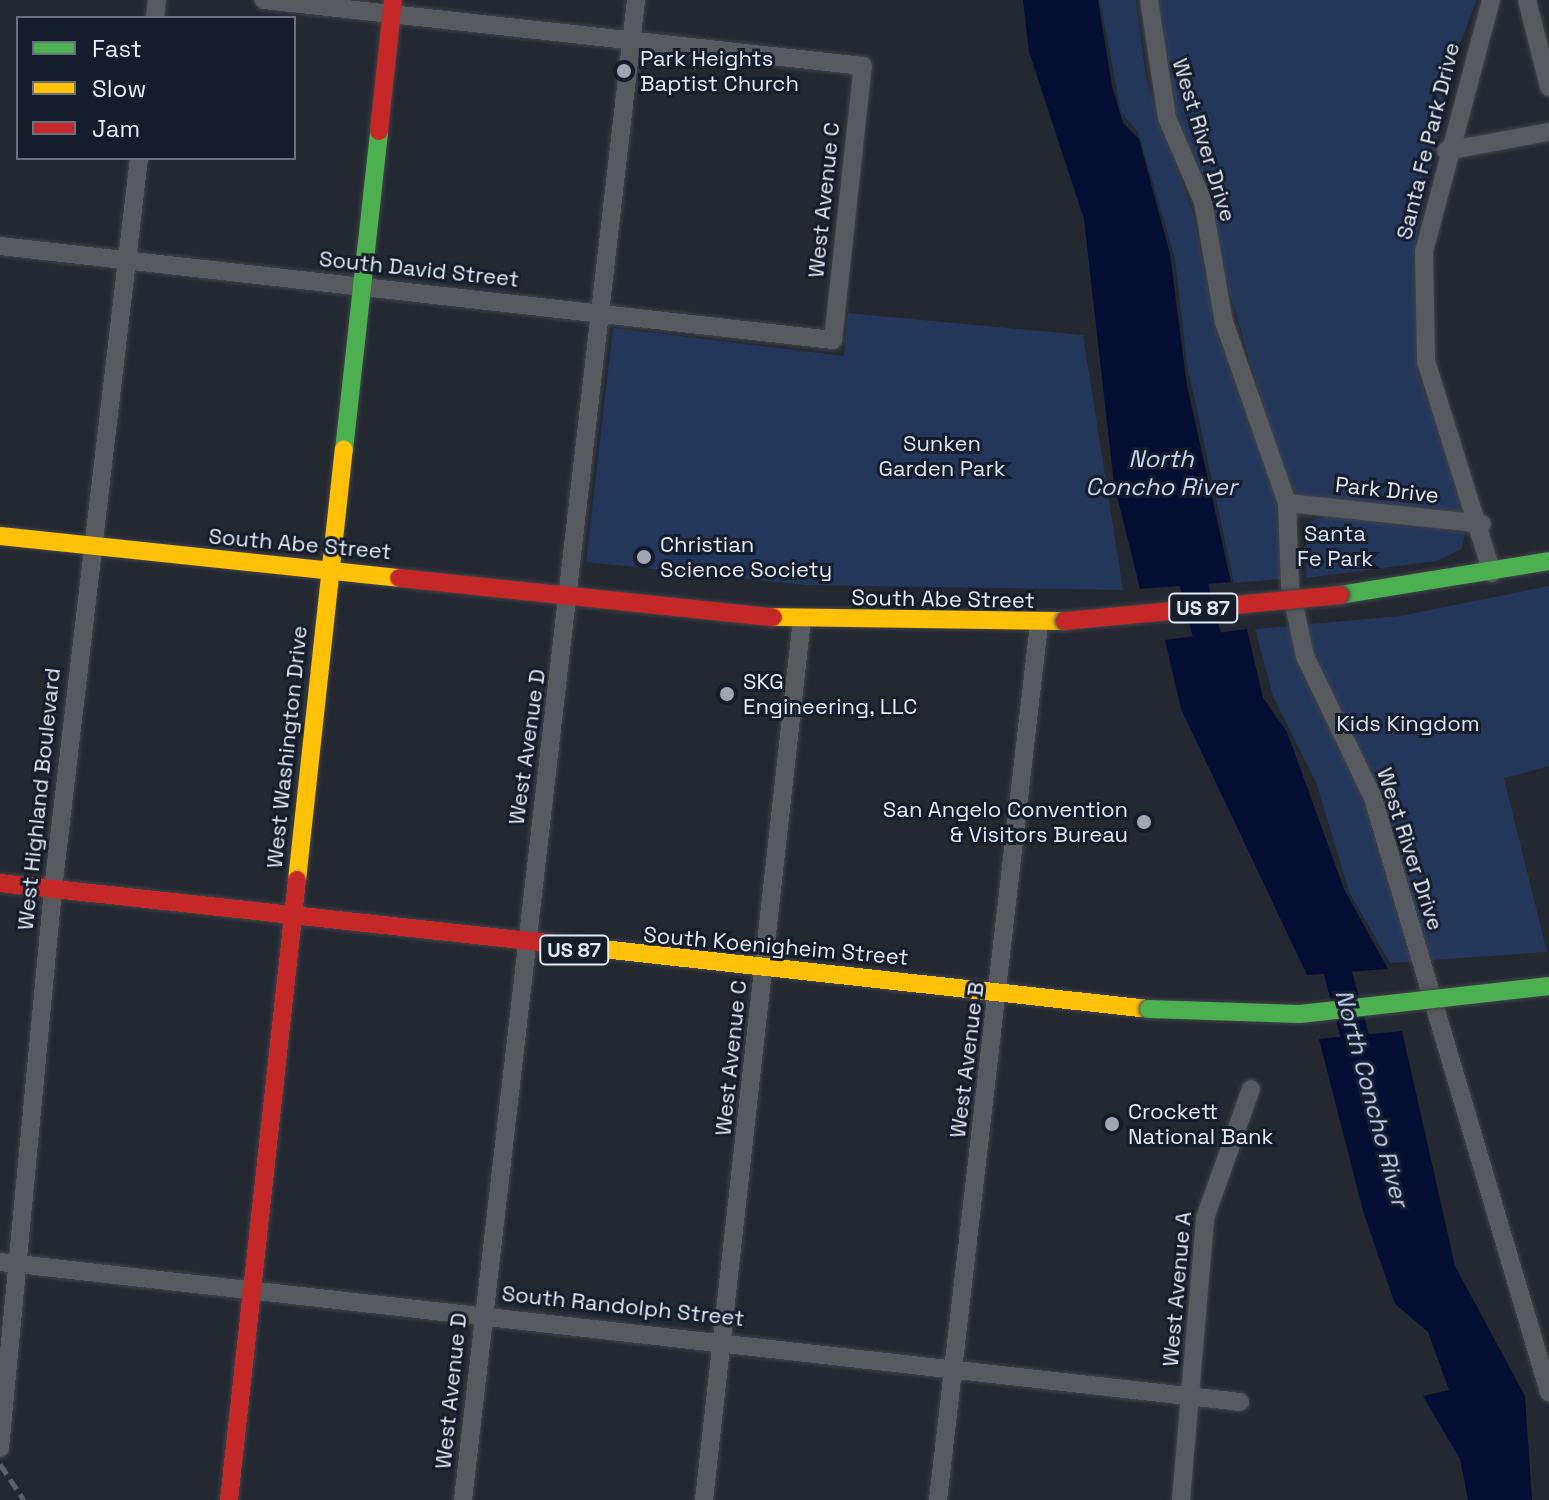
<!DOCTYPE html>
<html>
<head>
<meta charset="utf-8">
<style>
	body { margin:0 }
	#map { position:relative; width:1549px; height:1500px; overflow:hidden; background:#242831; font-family:"Space Grotesk",sans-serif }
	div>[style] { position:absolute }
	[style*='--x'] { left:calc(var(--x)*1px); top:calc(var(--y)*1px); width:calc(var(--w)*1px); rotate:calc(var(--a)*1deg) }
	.green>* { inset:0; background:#23375b }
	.water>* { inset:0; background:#030e33 }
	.river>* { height:28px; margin:-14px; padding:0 14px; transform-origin:14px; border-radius:14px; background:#030e33 }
	.roads { filter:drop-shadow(0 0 2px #40444c) drop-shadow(0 0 2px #40444c) }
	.street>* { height:18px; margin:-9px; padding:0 9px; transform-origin:9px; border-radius:9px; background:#575a5e }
	.fast>* { height:18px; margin:-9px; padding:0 9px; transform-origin:9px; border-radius:9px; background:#4caf50 }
	.slow>* { height:18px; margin:-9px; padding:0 9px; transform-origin:9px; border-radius:9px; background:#ffc107 }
	.jam>* { height:18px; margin:-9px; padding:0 9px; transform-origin:9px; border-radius:9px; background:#c62828 }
	.rail>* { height:5px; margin-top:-2.5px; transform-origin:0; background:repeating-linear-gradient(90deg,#5e6064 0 12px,transparent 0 18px) }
	.bridges { filter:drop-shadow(0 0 2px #40444c) drop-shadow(0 0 2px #40444c) }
	.fast-bridge>* { height:18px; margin:-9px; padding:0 9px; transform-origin:9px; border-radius:9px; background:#4caf50 }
	.jam-bridge>* { height:18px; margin:-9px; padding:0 9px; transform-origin:9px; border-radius:9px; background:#c62828 }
	.dots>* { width:22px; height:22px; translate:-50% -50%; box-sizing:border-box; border:4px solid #151d2d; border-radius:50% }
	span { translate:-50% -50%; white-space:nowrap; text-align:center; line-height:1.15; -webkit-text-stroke:6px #151d2d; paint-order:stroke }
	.shield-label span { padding:2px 6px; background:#151d2d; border:2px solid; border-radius:6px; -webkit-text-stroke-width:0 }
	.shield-label { font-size:20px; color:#e5ecf7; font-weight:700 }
	.poi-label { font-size:22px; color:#e5ecf7 }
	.left { translate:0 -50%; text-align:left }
	.right { translate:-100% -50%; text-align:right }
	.street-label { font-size:22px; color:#e5ecf7 }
	.park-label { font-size:22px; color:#dbe4f2 }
	.water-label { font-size:24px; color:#c6d7f4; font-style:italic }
	.legend { position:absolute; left:16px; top:16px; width:280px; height:144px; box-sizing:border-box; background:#151d2d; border:2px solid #68707e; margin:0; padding:10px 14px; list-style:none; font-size:24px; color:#e5ecf7 }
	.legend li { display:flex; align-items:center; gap:16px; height:40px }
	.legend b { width:40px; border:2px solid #68707e }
</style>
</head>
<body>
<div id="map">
	<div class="green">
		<div style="clip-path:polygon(1100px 0,1136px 0,1146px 78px,1193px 214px,1218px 337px,1276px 491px,1282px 579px,1234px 583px,1187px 364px,1175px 259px,1138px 132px,1121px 112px)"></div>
		<div style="clip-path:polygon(1157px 0,1477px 0,1452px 63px,1414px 251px,1419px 376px,1467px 513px,1291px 497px,1173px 104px)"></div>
		<div style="clip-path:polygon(848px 313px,1083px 335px,1123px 590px,806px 585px,586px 562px,613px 328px,844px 356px)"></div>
		<div style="clip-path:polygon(1327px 516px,1465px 532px,1462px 549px,1437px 561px,1306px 578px,1307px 523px)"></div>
		<div style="clip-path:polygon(1549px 586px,1549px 766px,1504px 778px,1547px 952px,1390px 963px,1350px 894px,1316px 782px,1273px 696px,1255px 629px,1400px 616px)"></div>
	</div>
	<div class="water">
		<div style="clip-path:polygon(1023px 0,1098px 0,1112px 86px,1123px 123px,1139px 139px,1170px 254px,1187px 386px,1231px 582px,1140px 589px,1114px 484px,1084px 219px,1029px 52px)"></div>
		<div style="clip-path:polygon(1247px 629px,1263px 698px,1287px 732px,1344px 889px,1388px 969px,1307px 975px,1181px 709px,1165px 640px)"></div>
		<div style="clip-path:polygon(1402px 1031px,1455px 1266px,1525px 1396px,1532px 1500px,1468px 1500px,1460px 1459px,1423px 1396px,1449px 1390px,1428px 1332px,1395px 1304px,1363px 1211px,1319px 1039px)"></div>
	</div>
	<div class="river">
		<div style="--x:1184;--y:547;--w:127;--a:75.4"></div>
		<div style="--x:1328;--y:936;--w:139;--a:75"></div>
	</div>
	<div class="roads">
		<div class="street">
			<div style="--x:1149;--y:0;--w:119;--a:81.3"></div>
			<div style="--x:1167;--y:118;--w:91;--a:66.8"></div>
			<div style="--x:1203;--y:202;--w:122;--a:80.1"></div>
			<div style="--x:1224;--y:322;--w:192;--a:70.8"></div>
			<div style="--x:1287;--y:503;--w:83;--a:87.9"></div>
			<div style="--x:1290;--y:586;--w:72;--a:77.9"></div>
			<div style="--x:1305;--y:656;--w:157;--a:64.4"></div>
			<div style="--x:1373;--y:798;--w:620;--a:73.5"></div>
			<div style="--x:1491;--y:0;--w:261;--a:104.9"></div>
			<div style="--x:1424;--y:252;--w:109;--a:88.9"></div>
			<div style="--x:1426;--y:361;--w:222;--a:72.7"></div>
			<div style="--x:1527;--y:0;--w:90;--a:75.8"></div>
			<div style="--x:155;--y:18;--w:18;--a:-84"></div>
			<div style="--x:1446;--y:151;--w:105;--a:-10.5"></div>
			<div style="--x:0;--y:246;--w:838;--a:6.44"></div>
			<div style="--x:833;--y:340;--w:276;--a:-83.8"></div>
			<div style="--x:863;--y:66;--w:603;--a:-173.71"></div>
			<div style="--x:1287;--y:503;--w:196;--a:6.1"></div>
			<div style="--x:0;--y:1262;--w:1248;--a:6.44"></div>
			<div style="--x:0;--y:1448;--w:562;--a:-84.58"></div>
			<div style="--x:53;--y:889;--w:736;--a:-83.29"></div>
			<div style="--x:463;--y:1500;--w:1510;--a:-83.42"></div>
			<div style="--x:704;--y:1500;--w:885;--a:-83.65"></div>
			<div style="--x:938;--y:1500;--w:881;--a:-83.42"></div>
			<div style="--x:1181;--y:1500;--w:283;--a:-85.1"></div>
			<div style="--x:1205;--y:1218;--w:137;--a:-70.4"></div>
		</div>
		<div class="fast">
			<div style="--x:344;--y:450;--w:321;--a:-83.7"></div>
			<div style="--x:1340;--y:595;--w:212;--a:-9.2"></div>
		</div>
		<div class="slow">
			<div style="--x:0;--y:536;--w:401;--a:6"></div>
			<div style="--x:773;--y:617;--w:292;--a:0.8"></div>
			<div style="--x:297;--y:880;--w:433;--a:-83.8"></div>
			<div style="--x:575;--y:946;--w:577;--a:6.26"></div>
		</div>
		<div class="jam">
			<div style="--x:379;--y:131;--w:132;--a:-83.9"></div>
			<div style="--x:399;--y:578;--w:376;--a:6"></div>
			<div style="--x:0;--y:883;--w:578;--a:6.25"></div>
			<div style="--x:229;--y:1500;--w:624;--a:-83.74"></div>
		</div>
	</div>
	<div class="rail">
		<div style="--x:0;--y:1464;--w:43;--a:56.3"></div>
	</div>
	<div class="bridges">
		<div class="fast-bridge">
			<div style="--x:1149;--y:1009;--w:151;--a:1.9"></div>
			<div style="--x:1300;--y:1014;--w:251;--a:-6.4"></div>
		</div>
		<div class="jam-bridge">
			<div style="--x:1065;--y:621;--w:276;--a:-5.4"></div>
		</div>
	</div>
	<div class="dots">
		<div style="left:624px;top:71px;background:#a1a7b2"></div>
		<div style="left:644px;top:557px;background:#a1a7b2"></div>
		<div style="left:727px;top:694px;background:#a1a7b2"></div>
		<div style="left:1144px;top:822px;background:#a1a7b2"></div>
		<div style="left:1112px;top:1124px;background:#a1a7b2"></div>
	</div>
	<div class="shield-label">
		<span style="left:1203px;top:608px">US 87</span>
		<span style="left:574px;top:950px">US 87</span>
	</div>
	<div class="poi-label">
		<span class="left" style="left:640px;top:71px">Park Heights<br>Baptist Church</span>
		<span class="left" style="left:660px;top:557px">Christian<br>Science Society</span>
		<span class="left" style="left:743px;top:694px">SKG<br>Engineering, LLC</span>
		<span class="right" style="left:1128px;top:822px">San Angelo Convention<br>&amp; Visitors Bureau</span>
		<span class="left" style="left:1128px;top:1124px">Crockett<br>National Bank</span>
	</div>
	<div class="street-label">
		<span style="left:1204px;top:140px;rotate:73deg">West River Drive</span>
		<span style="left:1428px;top:141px;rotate:-76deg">Santa Fe Park Drive</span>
		<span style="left:824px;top:200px;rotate:-84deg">West Avenue C</span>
		<span style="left:419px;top:269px;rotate:6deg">South David Street</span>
		<span style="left:1387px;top:490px;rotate:6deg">Park Drive</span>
		<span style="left:300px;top:544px;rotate:5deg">South Abe Street</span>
		<span style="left:943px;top:599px;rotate:1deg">South Abe Street</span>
		<span style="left:287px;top:747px;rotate:-84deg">West Washington Drive</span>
		<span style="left:527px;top:747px;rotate:-82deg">West Avenue D</span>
		<span style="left:39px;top:799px;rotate:-84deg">West Highland Boulevard</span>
		<span style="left:1410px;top:849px;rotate:72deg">West River Drive</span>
		<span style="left:776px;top:946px;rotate:5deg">South Koenigheim Street</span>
		<span style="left:731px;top:1058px;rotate:-84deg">West Avenue C</span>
		<span style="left:967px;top:1060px;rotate:-83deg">West Avenue B</span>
		<span style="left:1177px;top:1289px;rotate:-85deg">West Avenue A</span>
		<span style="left:623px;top:1306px;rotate:6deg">South Randolph Street</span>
		<span style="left:451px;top:1391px;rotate:-84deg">West Avenue D</span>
	</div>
	<div class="park-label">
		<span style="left:942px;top:456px">Sunken<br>Garden Park</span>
		<span style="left:1335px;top:546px">Santa<br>Fe Park</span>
		<span style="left:1408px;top:724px">Kids Kingdom</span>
	</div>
	<div class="water-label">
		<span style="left:1161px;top:473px">North<br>Concho River</span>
		<span style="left:1372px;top:1098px;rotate:75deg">North Concho River</span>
	</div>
	<ul class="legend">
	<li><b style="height:10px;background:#4caf50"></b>Fast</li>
	<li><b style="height:10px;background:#ffc107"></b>Slow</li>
	<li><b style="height:10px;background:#c62828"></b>Jam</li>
	</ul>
</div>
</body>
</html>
